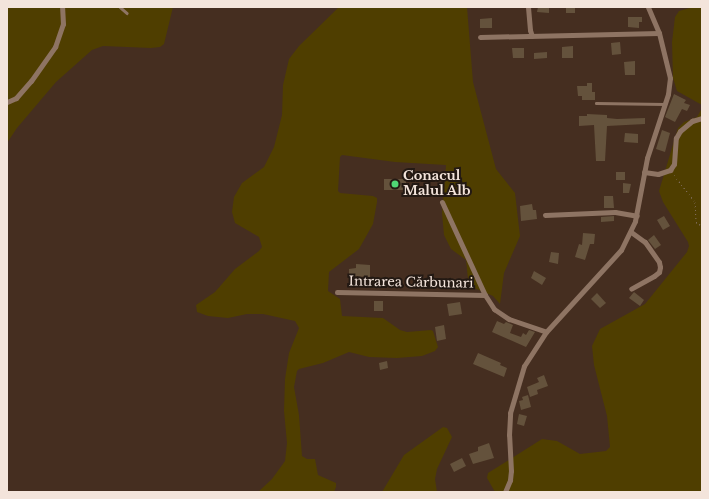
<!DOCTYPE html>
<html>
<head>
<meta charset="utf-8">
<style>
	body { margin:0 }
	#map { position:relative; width:709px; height:499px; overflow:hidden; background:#452e20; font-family:"Libre Baskerville",serif }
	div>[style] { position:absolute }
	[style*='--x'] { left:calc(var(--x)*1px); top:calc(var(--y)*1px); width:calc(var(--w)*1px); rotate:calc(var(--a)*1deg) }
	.green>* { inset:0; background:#4f3e00 }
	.building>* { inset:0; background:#64523c }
	.path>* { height:1px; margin-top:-0.5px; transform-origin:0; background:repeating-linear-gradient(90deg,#857165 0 1px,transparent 0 4px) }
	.service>* { height:2.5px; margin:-1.25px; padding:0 1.25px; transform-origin:1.25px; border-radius:1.25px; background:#8e7463 }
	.minor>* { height:5px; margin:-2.5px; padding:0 2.5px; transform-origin:2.5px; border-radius:2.5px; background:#8e7463 }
	.dots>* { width:11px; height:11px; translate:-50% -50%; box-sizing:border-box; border:2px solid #231913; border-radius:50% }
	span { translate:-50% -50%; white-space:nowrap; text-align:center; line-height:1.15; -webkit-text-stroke:4px #231913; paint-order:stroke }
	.poi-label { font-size:13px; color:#f3e4db; font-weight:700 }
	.left { translate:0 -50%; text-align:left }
	.street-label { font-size:13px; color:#f3e4db }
	.frame { position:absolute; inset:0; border:8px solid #f3e4db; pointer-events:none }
</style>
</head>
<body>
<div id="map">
	<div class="green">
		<div style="clip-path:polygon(7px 7px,173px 7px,164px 44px,160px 47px,151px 48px,103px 46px,92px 50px,56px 82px,17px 128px,7px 143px)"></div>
		<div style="clip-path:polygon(339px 7px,467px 7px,473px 82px,496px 169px,515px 193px,520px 236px,504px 273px,500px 304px,493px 296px,472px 287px,468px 279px,466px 260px,451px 249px,444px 235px,442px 213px,446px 165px,395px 162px,342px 155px,340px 157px,338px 191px,340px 193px,373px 196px,377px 198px,377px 202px,373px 224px,359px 249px,329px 272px,328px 291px,340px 299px,342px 316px,383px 318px,400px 330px,407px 332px,431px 330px,433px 331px,438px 347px,435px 351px,422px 356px,397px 358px,369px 357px,349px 352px,323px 363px,299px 369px,297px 371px,294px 387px,299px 415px,302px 456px,307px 459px,315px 459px,318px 475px,336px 483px,336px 487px,334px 492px,258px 492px,272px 479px,285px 461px,287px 443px,284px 411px,285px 379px,289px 353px,299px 328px,295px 321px,263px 314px,247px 314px,228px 318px,208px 316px,197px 312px,196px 305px,215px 292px,235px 269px,259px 251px,262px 247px,259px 237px,235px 223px,232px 212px,234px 197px,242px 183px,264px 167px,274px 147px,282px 115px,283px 85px,289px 59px,299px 46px)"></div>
		<div style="clip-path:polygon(693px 7px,702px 7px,702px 105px,677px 91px,673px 78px,672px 42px,675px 17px,679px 11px)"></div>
		<div style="clip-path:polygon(702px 108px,702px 492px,495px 492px,487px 478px,488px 473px,542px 439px,557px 441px,580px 454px,606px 451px,610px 447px,607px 416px,594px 365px,592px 346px,600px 329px,645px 304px,687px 252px,689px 246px,688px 242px,663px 202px,659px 191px,678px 128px,684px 122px,697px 117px)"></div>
		<div style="clip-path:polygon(443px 427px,447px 428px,452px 437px,437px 469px,435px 479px,437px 492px,382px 492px,404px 455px)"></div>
	</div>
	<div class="building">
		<div style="clip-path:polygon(538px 7px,549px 7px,549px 13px,537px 12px)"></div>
		<div style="clip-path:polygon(566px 7px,575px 7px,575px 13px,566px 13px)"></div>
		<div style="clip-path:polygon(628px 17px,642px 17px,642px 22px,639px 22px,639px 28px,628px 27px)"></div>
		<div style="clip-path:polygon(492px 18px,492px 28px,480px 28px,480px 19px)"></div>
		<div style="clip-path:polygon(620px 42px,621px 54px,612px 55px,611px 43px)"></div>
		<div style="clip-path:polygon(573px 46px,573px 58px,562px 58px,562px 47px)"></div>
		<div style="clip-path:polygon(512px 48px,524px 48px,524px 58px,513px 58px)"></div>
		<div style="clip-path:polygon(547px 52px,547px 58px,534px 59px,534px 53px)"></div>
		<div style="clip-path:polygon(635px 61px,635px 75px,625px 75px,624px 62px)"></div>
		<div style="clip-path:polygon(587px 83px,592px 83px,592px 92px,595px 92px,595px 100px,582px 100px,582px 96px,578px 96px,577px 86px,587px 86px)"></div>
		<div style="clip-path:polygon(674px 94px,686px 100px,684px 103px,690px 105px,687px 111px,682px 109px,675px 122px,665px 117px)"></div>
		<div style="clip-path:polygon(587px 114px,607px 115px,607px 118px,617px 119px,645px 118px,645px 124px,607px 126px,605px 161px,596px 161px,594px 125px,579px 126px,579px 116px,587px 116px)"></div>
		<div style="clip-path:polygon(662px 130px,670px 133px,665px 152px,656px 149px)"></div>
		<div style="clip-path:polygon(625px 133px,638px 134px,638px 143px,624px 142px)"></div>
		<div style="clip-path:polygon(616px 172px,625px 172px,625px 180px,616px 180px)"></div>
		<div style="clip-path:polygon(384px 179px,406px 179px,406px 190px,384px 190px)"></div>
		<div style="clip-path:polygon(623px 183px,631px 184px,629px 193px,623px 193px)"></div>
		<div style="clip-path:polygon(604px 196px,613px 196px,614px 208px,604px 208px)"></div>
		<div style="clip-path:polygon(532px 204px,533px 210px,536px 210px,537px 219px,521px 221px,520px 206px)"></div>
		<div style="clip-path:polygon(614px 216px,614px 221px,601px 222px,601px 217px)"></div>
		<div style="clip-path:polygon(664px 216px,670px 226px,663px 230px,657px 220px)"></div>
		<div style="clip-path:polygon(583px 233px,595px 234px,594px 244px,590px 244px,585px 260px,575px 257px,579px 244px,582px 245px)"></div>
		<div style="clip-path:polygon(654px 235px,661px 245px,655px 249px,648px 240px)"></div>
		<div style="clip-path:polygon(551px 252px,559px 253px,558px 264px,549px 262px)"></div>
		<div style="clip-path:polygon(356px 264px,370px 265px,370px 277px,349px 276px,349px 269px,356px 268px)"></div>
		<div style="clip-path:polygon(534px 271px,546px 278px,542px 285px,531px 278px)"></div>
		<div style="clip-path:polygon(634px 292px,644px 300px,640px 306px,629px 298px)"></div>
		<div style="clip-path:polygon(597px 293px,606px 303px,600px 308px,591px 299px)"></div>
		<div style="clip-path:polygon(374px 301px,383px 301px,383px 311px,374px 311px)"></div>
		<div style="clip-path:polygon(460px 302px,462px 314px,449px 316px,447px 304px)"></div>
		<div style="clip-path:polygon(497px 321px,504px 324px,506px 322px,513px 325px,510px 333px,521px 337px,523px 333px,526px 335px,529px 330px,535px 332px,526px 347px,492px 332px)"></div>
		<div style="clip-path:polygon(444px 325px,446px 339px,437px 341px,435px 327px)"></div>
		<div style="clip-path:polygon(478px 353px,501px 363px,500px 365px,507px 368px,504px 377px,473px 364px)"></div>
		<div style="clip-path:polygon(387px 361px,388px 368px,380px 370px,379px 363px)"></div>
		<div style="clip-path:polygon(544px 375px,548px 386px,537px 390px,538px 394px,530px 397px,527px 387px,539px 382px,537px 378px)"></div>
		<div style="clip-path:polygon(528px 395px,531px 407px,521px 410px,519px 401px,523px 400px,522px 397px)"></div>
		<div style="clip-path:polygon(519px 414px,527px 416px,524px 426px,517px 424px)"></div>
		<div style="clip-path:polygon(489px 443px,494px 458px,473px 464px,469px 454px,478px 451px,478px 447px)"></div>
		<div style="clip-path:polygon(462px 458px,466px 466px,454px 472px,450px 464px)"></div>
	</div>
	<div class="path">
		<div style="--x:674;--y:175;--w:34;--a:52"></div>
		<div style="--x:695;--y:202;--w:20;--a:87"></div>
		<div style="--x:696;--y:222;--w:7;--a:34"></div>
	</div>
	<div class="service">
		<div style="--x:120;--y:7;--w:9;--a:41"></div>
		<div style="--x:596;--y:103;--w:68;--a:0.8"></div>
	</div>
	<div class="minor">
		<div style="--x:528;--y:7;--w:23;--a:85"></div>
		<div style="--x:530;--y:30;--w:6;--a:72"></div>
		<div style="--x:480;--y:37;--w:179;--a:-1.3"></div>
		<div style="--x:7;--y:102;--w:10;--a:-24"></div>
		<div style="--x:16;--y:98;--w:23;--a:-49"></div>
		<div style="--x:31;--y:81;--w:42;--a:-54.8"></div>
		<div style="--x:55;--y:47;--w:24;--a:-71"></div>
		<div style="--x:63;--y:24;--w:17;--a:-93"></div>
		<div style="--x:644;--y:172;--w:14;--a:8"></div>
		<div style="--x:658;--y:174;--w:13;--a:-18"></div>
		<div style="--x:670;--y:170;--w:7;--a:-56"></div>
		<div style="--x:674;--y:164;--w:26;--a:-86"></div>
		<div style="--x:676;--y:138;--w:8;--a:-60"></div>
		<div style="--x:680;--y:131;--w:16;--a:-40"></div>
		<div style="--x:692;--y:121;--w:10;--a:-17"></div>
		<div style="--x:442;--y:202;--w:102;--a:65.2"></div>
		<div style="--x:485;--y:295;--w:17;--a:57"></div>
		<div style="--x:494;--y:309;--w:18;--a:34"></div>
		<div style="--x:509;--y:319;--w:39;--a:19"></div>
		<div style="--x:545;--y:215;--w:70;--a:-2.5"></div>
		<div style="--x:615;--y:212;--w:22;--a:10"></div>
		<div style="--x:631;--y:232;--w:17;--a:36"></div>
		<div style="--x:645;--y:242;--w:24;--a:55"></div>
		<div style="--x:659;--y:262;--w:5;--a:79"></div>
		<div style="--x:660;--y:267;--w:5;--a:101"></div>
		<div style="--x:659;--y:272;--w:6;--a:141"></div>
		<div style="--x:654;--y:276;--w:26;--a:151"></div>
		<div style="--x:337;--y:292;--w:148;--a:1.2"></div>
		<div style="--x:505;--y:492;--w:13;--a:-67"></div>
		<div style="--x:510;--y:480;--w:9;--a:-84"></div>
		<div style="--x:511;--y:471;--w:36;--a:-93"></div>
		<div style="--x:509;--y:435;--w:22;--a:-87"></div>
		<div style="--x:510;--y:413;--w:49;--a:-73.4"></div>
		<div style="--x:524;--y:366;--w:40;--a:-57.1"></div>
		<div style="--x:546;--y:332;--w:111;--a:-47.6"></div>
		<div style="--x:621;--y:250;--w:32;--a:-64"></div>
		<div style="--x:635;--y:221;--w:64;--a:-79.2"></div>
		<div style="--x:647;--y:158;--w:67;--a:-71.8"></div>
		<div style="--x:668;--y:94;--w:16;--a:-83"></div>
		<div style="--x:670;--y:78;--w:46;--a:-103.7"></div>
		<div style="--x:659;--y:33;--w:28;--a:-113"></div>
	</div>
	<div class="dots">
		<div style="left:395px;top:184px;background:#4fd675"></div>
	</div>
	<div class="poi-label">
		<span class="left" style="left:403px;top:184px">Conacul<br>Malul Alb</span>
	</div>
	<div class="street-label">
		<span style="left:411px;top:283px;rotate:1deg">Intrarea Cărbunari</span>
	</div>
	<div class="frame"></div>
</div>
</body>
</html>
